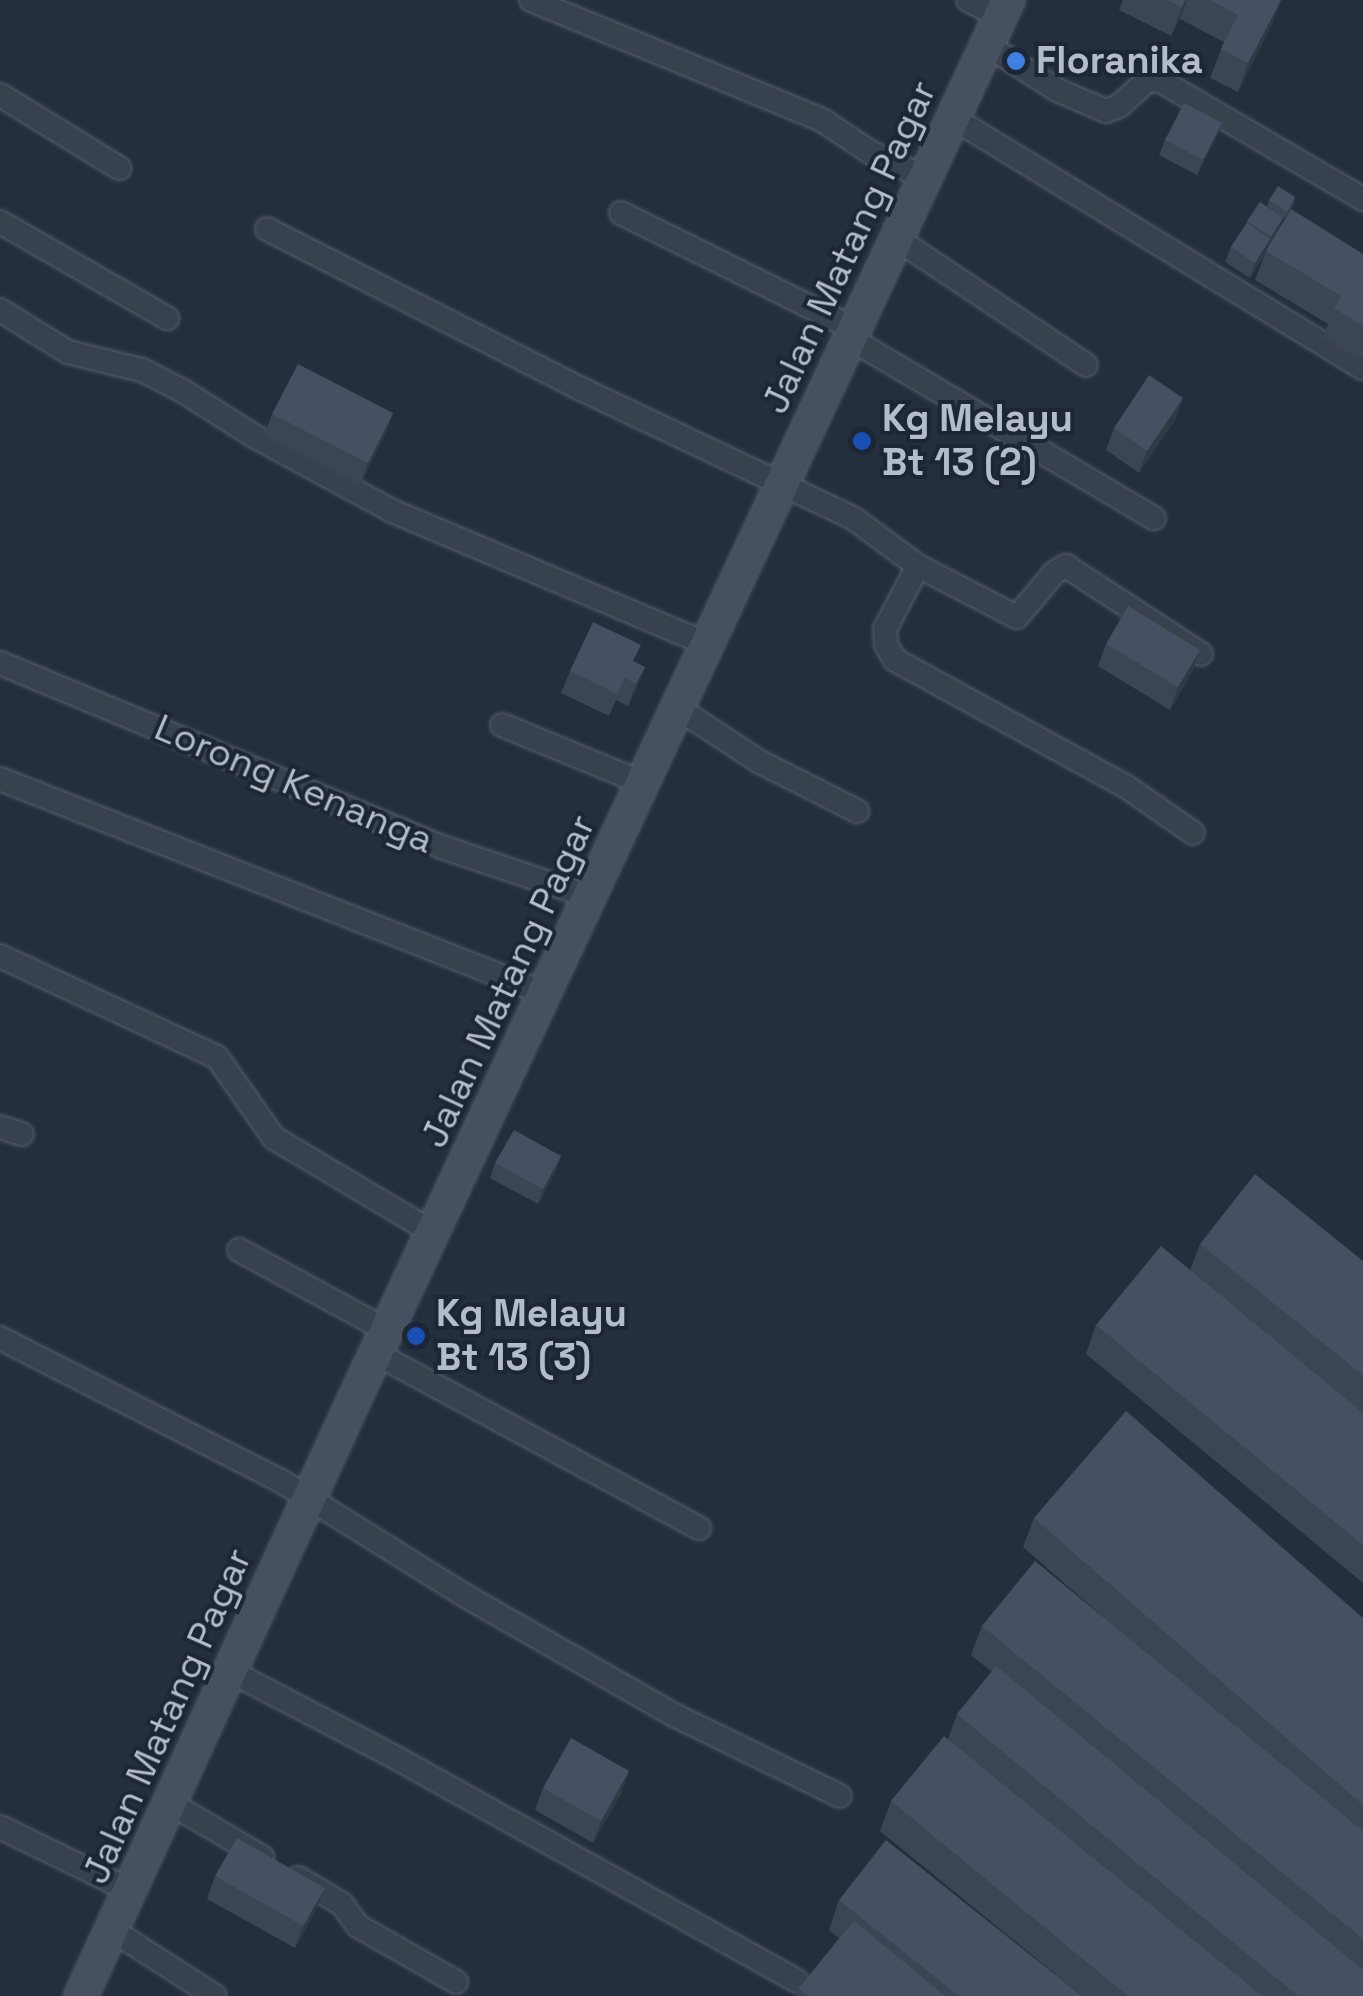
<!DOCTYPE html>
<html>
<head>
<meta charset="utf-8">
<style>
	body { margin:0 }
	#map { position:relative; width:1363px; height:1996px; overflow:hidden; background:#242f3e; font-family:"Space Grotesk",sans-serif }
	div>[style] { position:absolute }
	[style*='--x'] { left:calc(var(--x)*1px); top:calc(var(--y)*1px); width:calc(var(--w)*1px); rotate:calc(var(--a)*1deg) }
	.roads { filter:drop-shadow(0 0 2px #565f6c) drop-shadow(0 0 2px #565f6c) }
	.street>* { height:22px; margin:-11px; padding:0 11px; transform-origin:11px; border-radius:11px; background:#38414e }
	.secondary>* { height:32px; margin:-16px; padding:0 16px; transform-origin:16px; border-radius:16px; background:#465061 }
	.wall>* { inset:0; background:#3b4654 }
	.shaded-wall>* { inset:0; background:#303945 }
	.building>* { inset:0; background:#455162 }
	.dots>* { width:28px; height:28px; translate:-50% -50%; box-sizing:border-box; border:5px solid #1d2633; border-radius:50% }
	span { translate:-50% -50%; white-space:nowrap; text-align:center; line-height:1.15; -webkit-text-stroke:8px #1d2633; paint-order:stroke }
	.poi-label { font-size:38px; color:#b4bcc9; font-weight:700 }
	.left { translate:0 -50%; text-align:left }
	.street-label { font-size:38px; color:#b4bcc9 }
</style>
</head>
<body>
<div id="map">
	<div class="roads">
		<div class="street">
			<div style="--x:531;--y:0;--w:315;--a:22.4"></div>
			<div style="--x:822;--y:120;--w:58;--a:33.7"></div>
			<div style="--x:870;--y:152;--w:61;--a:25.3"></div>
			<div style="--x:968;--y:0;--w:36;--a:27"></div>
			<div style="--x:987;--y:45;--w:83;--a:32.7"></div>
			<div style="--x:1057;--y:90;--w:53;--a:23.2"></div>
			<div style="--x:1106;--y:111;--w:14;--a:-21"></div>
			<div style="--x:1119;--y:106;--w:39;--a:-42"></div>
			<div style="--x:1148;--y:80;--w:13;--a:4"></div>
			<div style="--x:1161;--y:81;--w:234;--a:30.3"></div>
			<div style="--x:0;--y:95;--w:140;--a:31.5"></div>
			<div style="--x:953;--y:118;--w:480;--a:31.4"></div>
			<div style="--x:621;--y:213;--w:261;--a:26.4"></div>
			<div style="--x:0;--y:222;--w:193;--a:29.9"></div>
			<div style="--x:267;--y:229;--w:350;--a:27"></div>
			<div style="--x:579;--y:388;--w:303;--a:25.4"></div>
			<div style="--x:853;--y:518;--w:81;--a:36.4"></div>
			<div style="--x:918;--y:566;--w:111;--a:27.3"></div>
			<div style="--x:1017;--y:617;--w:59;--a:-49.8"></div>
			<div style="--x:1055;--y:572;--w:13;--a:-29"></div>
			<div style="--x:1066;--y:566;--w:161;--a:33.1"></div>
			<div style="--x:897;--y:239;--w:227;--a:33.7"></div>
			<div style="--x:0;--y:310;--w:80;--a:31.7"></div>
			<div style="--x:68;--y:352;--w:76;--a:13.7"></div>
			<div style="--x:142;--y:370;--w:46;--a:27.1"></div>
			<div style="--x:183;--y:391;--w:84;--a:32.4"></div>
			<div style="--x:254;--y:436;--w:157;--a:28.5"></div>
			<div style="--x:392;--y:511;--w:344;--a:22.9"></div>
			<div style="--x:851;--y:339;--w:352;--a:30.6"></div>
			<div style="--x:918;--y:566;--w:71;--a:117.6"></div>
			<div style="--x:885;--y:629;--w:16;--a:86"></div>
			<div style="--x:886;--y:645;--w:17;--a:59"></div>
			<div style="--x:895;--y:660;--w:264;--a:28.7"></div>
			<div style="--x:1127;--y:787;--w:80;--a:34.9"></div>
			<div style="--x:0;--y:663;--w:479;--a:22.6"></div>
			<div style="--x:442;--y:847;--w:157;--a:18.6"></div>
			<div style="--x:679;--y:709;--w:97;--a:33.2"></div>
			<div style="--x:760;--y:762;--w:109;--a:26.8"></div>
			<div style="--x:502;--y:725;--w:155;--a:22.4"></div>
			<div style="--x:0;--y:779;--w:585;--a:21.47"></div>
			<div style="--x:0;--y:956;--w:239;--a:25"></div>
			<div style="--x:217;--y:1057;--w:99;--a:54.9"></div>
			<div style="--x:274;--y:1138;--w:186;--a:30.7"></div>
			<div style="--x:0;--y:1127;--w:23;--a:18"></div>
			<div style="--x:239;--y:1250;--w:170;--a:28.5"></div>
			<div style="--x:0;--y:1338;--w:319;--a:27"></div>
			<div style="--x:284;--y:1483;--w:210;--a:31.9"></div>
			<div style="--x:462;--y:1594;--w:246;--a:29.7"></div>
			<div style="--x:676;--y:1716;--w:182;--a:26"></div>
			<div style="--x:377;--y:1354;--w:366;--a:28.4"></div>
			<div style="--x:230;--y:1671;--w:192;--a:27.6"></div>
			<div style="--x:400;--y:1760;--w:454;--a:29.1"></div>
			<div style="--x:170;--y:1803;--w:107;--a:30.4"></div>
			<div style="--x:0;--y:1827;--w:146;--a:26"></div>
			<div style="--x:298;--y:1878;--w:51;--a:30.6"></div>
			<div style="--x:342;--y:1904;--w:27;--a:54"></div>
			<div style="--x:358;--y:1926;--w:113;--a:29.7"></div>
			<div style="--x:112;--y:1930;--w:122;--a:32.7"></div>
		</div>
		<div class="secondary">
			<div style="--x:81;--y:1996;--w:656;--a:-65.39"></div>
			<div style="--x:354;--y:1400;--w:1545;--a:-64.96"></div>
		</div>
	</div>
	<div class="wall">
		<div style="clip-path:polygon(1123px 0,1281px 0,1272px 24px,1238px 92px,1210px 78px,1224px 42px,1180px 19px,1171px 36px,1119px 10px)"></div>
		<div style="clip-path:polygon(1222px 123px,1216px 138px,1197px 175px,1159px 155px,1165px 140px)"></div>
		<div style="clip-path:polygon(1295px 197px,1293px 205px,1284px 219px,1283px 218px,1279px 229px,1363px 254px,1363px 350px,1358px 359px,1323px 337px,1328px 324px,1255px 280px,1265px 254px,1250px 278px,1225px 262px,1231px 247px,1260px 202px,1267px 207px,1269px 200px)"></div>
		<div style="clip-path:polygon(1183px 398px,1175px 420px,1139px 473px,1106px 450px,1114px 428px)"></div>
		<div style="clip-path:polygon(393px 413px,385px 435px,360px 485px,264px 436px,272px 414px)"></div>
		<div style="clip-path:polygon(1106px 644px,1200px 650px,1192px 672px,1170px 710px,1098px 666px)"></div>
		<div style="clip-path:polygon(634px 662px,645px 667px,636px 689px,628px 706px,616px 700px,609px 716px,561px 693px,570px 671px)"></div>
		<div style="clip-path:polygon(561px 1156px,556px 1171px,538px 1204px,490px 1178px,495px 1163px)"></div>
		<div style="clip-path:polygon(1200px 1244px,1363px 1261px,1363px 1583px,1086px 1354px,1096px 1325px,1190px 1270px)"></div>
		<div style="clip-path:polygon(1034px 1518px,1363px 1618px,1363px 1996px,1082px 1996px,880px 1831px,891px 1801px,948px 1739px,957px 1714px,992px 1672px,971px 1655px,982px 1626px,1111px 1624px,1023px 1547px)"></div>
		<div style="clip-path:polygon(629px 1771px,621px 1794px,593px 1843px,535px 1810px,543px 1788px)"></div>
		<div style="clip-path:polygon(215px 1876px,316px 1910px,295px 1948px,207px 1899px)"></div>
		<div style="clip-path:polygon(839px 1900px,1082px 1996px,796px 1996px,799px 1988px,839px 1938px,829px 1930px)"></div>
	</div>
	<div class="shaded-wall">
		<div style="clip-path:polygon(1185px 0,1187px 0,1180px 19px,1171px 36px)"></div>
		<div style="clip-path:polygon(1281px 0,1272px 24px,1238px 92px,1248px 63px)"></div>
		<div style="clip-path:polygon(1222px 123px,1216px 138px,1197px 175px,1203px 160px)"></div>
		<div style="clip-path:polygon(1283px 218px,1278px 233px,1250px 278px,1255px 263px)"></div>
		<div style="clip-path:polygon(1183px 398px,1175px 420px,1139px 473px,1147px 451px)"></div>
		<div style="clip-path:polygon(393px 413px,385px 435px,360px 485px,368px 463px)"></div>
		<div style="clip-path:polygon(1200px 650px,1192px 672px,1170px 710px,1178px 687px)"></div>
		<div style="clip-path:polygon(645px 667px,636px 689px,628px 706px,636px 684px)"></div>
		<div style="clip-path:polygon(561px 1156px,556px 1171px,538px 1204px,543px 1189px)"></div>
		<div style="clip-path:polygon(629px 1771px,621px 1794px,593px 1843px,601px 1821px)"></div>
		<div style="clip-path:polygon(325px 1888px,316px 1910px,295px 1948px,303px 1926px)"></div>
	</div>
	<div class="building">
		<div style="clip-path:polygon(1167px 0,1185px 0,1182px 7px)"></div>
		<div style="clip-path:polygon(1210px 0,1281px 0,1248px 63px,1221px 49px,1238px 15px)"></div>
		<div style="clip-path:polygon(1184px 103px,1222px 123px,1203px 160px,1165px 140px)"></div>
		<div style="clip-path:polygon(1278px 186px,1295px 197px,1287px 212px,1269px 200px)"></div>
		<div style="clip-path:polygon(1260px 202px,1283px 218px,1271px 236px,1247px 221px)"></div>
		<div style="clip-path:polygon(1291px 209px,1363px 254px,1363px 326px,1334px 308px,1341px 296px,1266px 251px)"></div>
		<div style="clip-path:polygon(1247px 223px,1270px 239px,1255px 263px,1231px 247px)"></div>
		<div style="clip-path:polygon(298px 364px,393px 413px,368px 463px,272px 414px)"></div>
		<div style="clip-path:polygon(1149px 375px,1183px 398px,1147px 451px,1114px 428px)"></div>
		<div style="clip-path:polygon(1128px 606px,1200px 650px,1178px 687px,1106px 644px)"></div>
		<div style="clip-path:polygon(593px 622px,641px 645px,633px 661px,645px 667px,636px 684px,625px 678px,617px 694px,570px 671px)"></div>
		<div style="clip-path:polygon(514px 1130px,561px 1156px,543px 1189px,495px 1163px)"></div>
		<div style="clip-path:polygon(1255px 1174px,1363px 1261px,1363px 1375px,1200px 1244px)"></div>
		<div style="clip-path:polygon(1161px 1246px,1363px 1413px,1363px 1545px,1096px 1325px)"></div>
		<div style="clip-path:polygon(1126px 1411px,1363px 1618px,1363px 1805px,1034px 1518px)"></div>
		<div style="clip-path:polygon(1035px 1561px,1363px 1831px,1363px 1939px,982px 1626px)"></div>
		<div style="clip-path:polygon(996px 1666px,1363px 1970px,1363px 1996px,1298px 1996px,957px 1714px)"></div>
		<div style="clip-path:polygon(944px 1736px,1262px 1996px,1128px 1996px,891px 1801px)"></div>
		<div style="clip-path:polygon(571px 1738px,629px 1771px,601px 1821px,543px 1788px)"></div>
		<div style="clip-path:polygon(237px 1838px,325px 1888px,303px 1926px,215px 1876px)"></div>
		<div style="clip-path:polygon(886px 1840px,1082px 1996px,959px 1996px,839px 1900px)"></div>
		<div style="clip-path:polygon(854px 1921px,945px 1996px,808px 1996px,799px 1988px)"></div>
	</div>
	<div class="dots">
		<div style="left:1016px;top:61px;background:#3f7fe0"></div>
		<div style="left:862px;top:441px;background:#1a4fb4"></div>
		<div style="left:416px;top:1336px;background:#1a4fb4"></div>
	</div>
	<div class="poi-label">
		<span class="left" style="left:1036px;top:61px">Floranika</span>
		<span class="left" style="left:882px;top:441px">Kg Melayu<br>Bt 13 (2)</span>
		<span class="left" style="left:436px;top:1336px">Kg Melayu<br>Bt 13 (3)</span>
	</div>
	<div class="street-label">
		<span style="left:849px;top:247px;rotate:-65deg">Jalan Matang Pagar</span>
		<span style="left:294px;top:784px;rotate:23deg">Lorong Kenanga</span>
		<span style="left:508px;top:981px;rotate:-65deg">Jalan Matang Pagar</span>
		<span style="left:167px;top:1716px;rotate:-66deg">Jalan Matang Pagar</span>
	</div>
</div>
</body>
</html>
